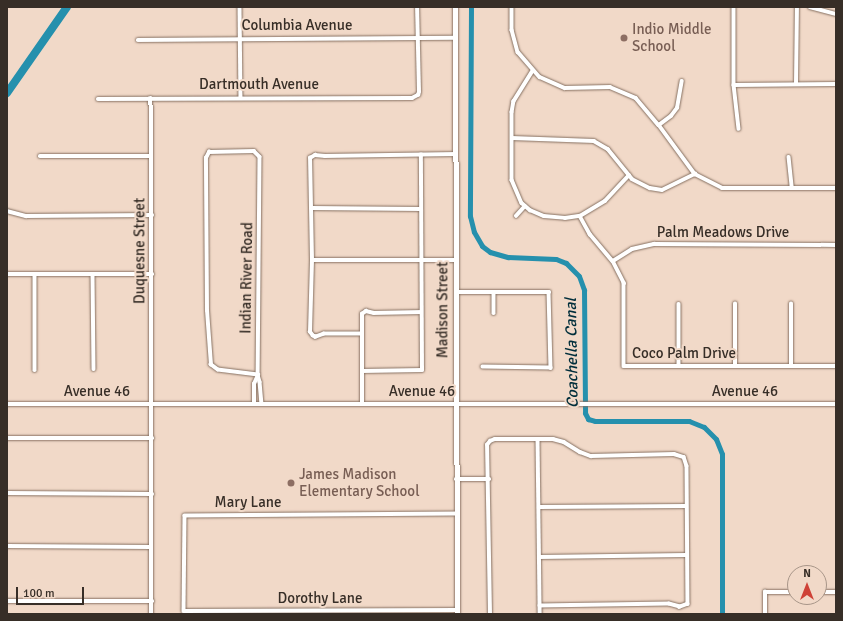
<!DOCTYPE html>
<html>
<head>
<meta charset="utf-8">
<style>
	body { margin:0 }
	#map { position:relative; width:843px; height:621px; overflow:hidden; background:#f1d9c8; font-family:Signika,sans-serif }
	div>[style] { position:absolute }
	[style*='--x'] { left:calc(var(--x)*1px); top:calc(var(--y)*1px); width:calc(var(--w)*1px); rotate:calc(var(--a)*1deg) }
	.canal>* { height:5px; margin:-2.5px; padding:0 2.5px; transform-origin:2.5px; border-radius:2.5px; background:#2590ad }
	.river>* { height:8px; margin:-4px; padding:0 4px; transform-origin:4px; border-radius:4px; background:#2590ad }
	.roads { filter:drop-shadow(0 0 1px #867061) drop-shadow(0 0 1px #867061) }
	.minor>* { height:3.5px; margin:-1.75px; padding:0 1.75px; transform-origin:1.75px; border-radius:1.75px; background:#fff }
	.tertiary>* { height:4.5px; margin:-2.25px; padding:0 2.25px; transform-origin:2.25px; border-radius:2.25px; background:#fff }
	.secondary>* { height:5px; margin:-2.5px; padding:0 2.5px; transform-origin:2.5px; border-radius:2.5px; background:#fff }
	.dots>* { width:11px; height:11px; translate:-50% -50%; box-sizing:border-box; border:2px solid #f1d9c8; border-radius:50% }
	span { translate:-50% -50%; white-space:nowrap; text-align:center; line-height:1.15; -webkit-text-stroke:4px #f1d9c8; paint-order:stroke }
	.street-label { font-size:15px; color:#372e27 }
	.education-label { font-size:15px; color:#785e54 }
	.left { translate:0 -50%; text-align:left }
	.water-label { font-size:16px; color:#002e3b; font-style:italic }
	.frame { position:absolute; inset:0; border:8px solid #372e27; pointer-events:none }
	.north { position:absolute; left:787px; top:565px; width:40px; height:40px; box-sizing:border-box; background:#f1d9c8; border:1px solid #a79588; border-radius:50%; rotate:0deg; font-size:11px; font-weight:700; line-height:16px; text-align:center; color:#372e27 }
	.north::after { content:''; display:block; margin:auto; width:14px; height:18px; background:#cf4237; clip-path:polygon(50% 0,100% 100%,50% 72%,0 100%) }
	.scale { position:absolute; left:16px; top:587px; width:68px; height:18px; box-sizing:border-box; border:2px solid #372e27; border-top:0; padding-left:5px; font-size:12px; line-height:14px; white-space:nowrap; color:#372e27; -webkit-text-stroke:3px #f1d9c8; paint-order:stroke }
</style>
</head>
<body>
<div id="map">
	<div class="canal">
		<div style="--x:471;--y:7;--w:209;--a:90.3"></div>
		<div style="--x:470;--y:216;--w:16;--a:76"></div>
		<div style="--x:474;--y:232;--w:16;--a:60"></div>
		<div style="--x:482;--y:246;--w:10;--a:37"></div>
		<div style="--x:490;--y:252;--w:19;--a:16"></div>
		<div style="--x:508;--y:257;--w:48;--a:2.4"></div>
		<div style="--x:556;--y:259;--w:11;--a:22"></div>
		<div style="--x:566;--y:263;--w:18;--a:45"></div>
		<div style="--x:579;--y:276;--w:15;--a:70"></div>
		<div style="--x:584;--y:290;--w:123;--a:89.5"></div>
		<div style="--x:585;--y:413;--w:7;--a:63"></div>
		<div style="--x:588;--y:419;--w:7;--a:16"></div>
		<div style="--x:595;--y:421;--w:94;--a:0"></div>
		<div style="--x:689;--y:421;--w:16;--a:22"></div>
		<div style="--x:704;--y:427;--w:17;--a:45"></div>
		<div style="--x:716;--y:439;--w:16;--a:68"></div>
		<div style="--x:722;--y:454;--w:160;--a:90"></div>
	</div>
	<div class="river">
		<div style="--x:7;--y:93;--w:105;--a:-55.1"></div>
	</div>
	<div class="roads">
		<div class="minor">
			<div style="--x:240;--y:7;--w:90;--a:89.4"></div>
			<div style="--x:512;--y:7;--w:23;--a:90"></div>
			<div style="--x:512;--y:30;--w:23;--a:75"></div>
			<div style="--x:518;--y:52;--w:33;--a:49"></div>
			<div style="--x:540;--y:77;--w:27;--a:24"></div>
			<div style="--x:565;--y:88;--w:45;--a:-1.3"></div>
			<div style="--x:610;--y:87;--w:28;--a:23"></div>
			<div style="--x:636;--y:98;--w:35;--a:50"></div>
			<div style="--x:659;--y:125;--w:61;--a:53.7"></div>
			<div style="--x:695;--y:174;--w:30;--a:27"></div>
			<div style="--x:722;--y:188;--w:114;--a:0"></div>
			<div style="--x:734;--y:7;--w:78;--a:90"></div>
			<div style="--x:734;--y:85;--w:44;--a:83.5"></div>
			<div style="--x:810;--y:7;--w:27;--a:15"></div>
			<div style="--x:138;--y:40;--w:317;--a:-0.4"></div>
			<div style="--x:533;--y:71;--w:36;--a:122"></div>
			<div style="--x:514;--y:101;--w:11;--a:100"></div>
			<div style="--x:512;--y:112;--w:68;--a:90"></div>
			<div style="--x:512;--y:180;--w:25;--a:67"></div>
			<div style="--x:522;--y:203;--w:11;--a:41"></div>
			<div style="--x:530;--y:210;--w:15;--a:23"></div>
			<div style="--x:544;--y:216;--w:21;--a:5"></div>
			<div style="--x:565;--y:218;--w:15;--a:-8"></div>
			<div style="--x:580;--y:216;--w:29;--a:-31"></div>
			<div style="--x:605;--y:201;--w:35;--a:-47"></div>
			<div style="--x:796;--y:84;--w:77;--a:-89.3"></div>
			<div style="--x:734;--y:85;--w:102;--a:-0.6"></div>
			<div style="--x:151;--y:98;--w:516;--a:89.89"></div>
			<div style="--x:98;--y:99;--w:314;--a:-0.2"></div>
			<div style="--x:412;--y:98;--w:7;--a:-27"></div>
			<div style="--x:418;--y:95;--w:3;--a:-72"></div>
			<div style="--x:419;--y:92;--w:85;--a:-91.3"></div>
			<div style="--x:659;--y:125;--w:15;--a:-37"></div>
			<div style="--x:671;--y:116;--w:10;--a:-53"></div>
			<div style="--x:677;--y:108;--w:27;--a:-80"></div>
			<div style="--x:512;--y:138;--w:82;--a:2.1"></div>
			<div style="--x:594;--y:141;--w:16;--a:30"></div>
			<div style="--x:608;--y:149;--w:38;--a:51"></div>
			<div style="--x:632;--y:179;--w:20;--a:27"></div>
			<div style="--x:650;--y:188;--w:12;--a:9"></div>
			<div style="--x:662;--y:190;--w:37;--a:-26"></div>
			<div style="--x:40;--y:156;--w:111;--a:0"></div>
			<div style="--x:789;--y:157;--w:30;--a:84"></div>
			<div style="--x:311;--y:208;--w:110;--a:0.5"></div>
			<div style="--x:7;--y:211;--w:20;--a:15"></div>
			<div style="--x:26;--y:216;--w:126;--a:-0.5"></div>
			<div style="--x:516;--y:216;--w:13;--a:-48"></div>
			<div style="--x:580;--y:216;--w:21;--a:61"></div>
			<div style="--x:590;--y:234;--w:35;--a:50"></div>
			<div style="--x:613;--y:261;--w:25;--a:63"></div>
			<div style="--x:624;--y:283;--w:83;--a:90"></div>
			<div style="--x:624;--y:366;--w:212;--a:0"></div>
			<div style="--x:312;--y:260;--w:144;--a:0"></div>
			<div style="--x:613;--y:261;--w:22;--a:-32"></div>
			<div style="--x:632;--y:249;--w:23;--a:-13"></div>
			<div style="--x:654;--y:244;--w:182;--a:0.3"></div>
			<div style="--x:7;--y:274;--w:145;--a:0"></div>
			<div style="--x:35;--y:274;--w:96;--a:90"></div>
			<div style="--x:93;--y:274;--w:95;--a:89.4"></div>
			<div style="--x:457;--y:292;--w:92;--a:0"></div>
			<div style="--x:549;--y:292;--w:76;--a:88.5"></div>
			<div style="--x:551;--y:368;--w:68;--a:-179.2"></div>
			<div style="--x:494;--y:292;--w:21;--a:90"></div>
			<div style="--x:679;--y:304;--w:62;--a:90"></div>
			<div style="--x:361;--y:334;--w:37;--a:180"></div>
			<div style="--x:324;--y:334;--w:9;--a:159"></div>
			<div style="--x:316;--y:337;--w:3;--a:-162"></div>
			<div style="--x:313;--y:336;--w:5;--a:-127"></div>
			<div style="--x:310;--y:332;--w:72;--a:-88.4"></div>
			<div style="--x:312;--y:260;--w:102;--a:-91.1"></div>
			<div style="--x:310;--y:158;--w:6;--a:-31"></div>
			<div style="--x:315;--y:155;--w:10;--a:6"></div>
			<div style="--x:325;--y:156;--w:130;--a:-0.9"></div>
			<div style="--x:735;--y:366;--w:62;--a:-90"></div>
			<div style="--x:791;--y:366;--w:62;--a:-90"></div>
			<div style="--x:362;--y:371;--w:60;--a:-1"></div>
			<div style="--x:422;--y:370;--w:215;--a:-90.3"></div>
			<div style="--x:258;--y:375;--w:40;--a:-172.9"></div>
			<div style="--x:218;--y:370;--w:9;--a:-144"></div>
			<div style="--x:211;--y:365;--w:54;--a:-94.2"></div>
			<div style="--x:207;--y:311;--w:153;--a:-90.4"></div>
			<div style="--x:206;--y:158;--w:7;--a:-63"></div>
			<div style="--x:209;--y:152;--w:45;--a:-1.3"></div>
			<div style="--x:254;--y:151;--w:8;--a:45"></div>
			<div style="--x:260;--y:157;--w:218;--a:90.5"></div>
			<div style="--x:258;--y:375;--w:7;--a:74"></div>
			<div style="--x:260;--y:382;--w:22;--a:85"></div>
			<div style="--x:254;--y:404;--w:20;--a:-90"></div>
			<div style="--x:254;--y:384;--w:10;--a:-66"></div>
			<div style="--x:362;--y:404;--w:90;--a:-90"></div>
			<div style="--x:362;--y:314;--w:5;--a:-37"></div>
			<div style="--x:366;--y:311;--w:8;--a:14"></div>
			<div style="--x:374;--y:313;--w:47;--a:-1.2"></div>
			<div style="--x:7;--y:438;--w:145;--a:0"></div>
			<div style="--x:538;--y:439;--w:175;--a:89.3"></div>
			<div style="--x:456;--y:479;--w:33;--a:0"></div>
			<div style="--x:7;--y:493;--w:145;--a:0.4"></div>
			<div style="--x:539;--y:507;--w:147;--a:-0.4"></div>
			<div style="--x:456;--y:514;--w:271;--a:179.6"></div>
			<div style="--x:185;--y:516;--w:95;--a:90.6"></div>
			<div style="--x:184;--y:611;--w:273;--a:-0.2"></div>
			<div style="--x:7;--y:546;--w:144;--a:0.4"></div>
			<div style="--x:539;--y:557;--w:147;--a:-0.8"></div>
			<div style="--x:819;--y:592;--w:17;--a:0"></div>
			<div style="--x:7;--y:601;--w:145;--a:0"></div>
			<div style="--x:490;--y:614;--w:169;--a:-91"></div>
			<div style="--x:487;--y:445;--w:5;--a:-53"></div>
			<div style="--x:490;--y:441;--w:5;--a:-22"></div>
			<div style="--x:495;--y:439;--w:58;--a:0"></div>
			<div style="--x:553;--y:439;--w:11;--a:15"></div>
			<div style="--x:564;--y:442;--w:19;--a:32"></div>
			<div style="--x:580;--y:452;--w:12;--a:20"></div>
			<div style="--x:591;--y:456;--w:83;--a:-1.4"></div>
			<div style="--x:674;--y:454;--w:10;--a:17"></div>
			<div style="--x:684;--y:457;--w:9;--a:72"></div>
			<div style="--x:687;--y:466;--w:138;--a:89.6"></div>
			<div style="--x:688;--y:604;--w:9;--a:159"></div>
			<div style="--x:680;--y:607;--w:11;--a:-165"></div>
			<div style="--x:669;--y:604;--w:129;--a:179.1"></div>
			<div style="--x:765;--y:614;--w:22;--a:-90"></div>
			<div style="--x:765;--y:592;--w:30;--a:0"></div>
		</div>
		<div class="tertiary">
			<div style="--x:7;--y:404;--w:829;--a:0"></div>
		</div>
		<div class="secondary">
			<div style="--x:455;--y:7;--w:607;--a:89.81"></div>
		</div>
	</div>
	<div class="dots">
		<div style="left:624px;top:38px;background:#8d6e63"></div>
		<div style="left:291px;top:483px;background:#8d6e63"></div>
	</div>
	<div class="street-label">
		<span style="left:297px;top:26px">Columbia Avenue</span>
		<span style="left:259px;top:85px">Dartmouth Avenue</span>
		<span style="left:723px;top:233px">Palm Meadows Drive</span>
		<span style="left:140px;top:251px;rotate:-90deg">Duquesne Street</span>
		<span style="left:247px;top:278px;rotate:-89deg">Indian River Road</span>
		<span style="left:443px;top:310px;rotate:-90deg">Madison Street</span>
		<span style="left:684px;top:354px">Coco Palm Drive</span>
		<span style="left:97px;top:392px">Avenue 46</span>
		<span style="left:422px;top:392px">Avenue 46</span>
		<span style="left:745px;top:392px">Avenue 46</span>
		<span style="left:248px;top:503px">Mary Lane</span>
		<span style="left:320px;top:599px">Dorothy Lane</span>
	</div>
	<div class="education-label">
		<span class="left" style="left:632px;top:38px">Indio Middle<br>School</span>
		<span class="left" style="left:299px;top:483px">James Madison<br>Elementary School</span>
	</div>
	<div class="water-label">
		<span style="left:572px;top:353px;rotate:-91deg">Coachella Canal</span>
	</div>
	<div class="frame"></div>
	<div class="north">N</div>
	<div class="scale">100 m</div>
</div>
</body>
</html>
